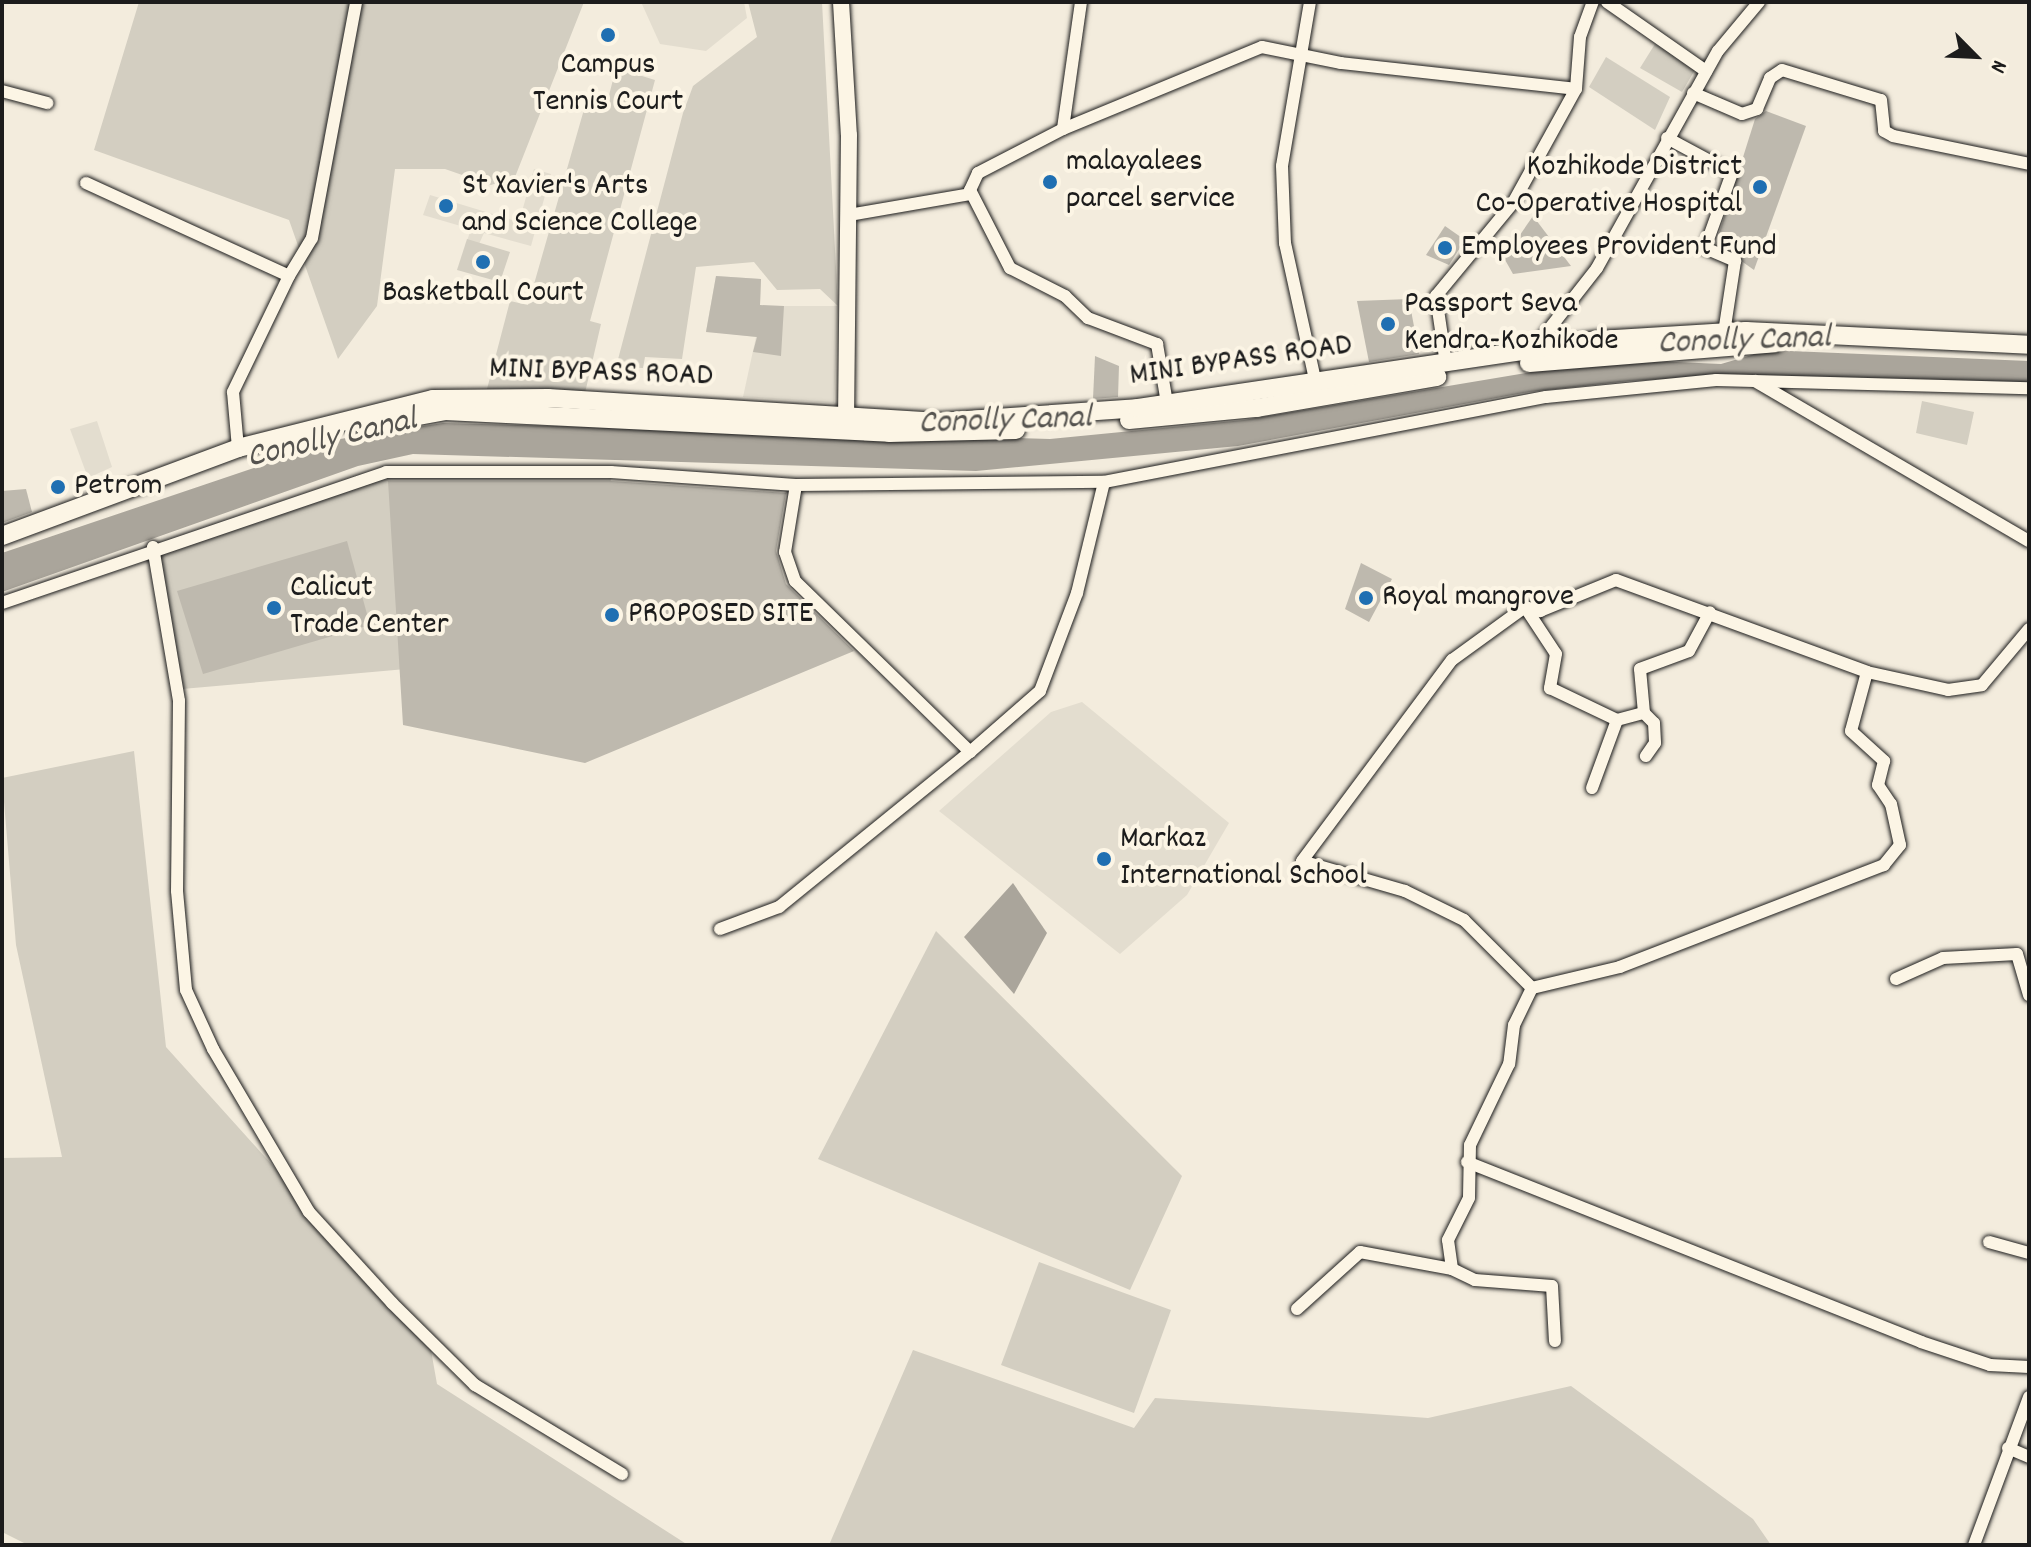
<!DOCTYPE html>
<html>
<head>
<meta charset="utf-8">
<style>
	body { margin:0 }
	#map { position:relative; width:2031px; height:1547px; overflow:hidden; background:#f3ecdd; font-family:Dekko,sans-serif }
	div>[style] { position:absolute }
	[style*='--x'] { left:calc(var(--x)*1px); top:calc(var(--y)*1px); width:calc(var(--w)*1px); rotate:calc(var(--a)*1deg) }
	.built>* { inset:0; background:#e3ddcf }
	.green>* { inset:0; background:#d3cec1 }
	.water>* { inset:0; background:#aaa59b }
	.building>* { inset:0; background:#beb9ae }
	.roads { filter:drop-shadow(0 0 2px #1c1c1c) drop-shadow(0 0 2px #1c1c1c) }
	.street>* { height:12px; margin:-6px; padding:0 6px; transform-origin:6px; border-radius:6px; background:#fcf5e5 }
	.secondary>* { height:16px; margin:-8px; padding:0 8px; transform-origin:8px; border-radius:8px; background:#fcf5e5 }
	.primary>* { height:18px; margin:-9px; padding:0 9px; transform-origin:9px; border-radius:9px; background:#fcf5e5 }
	.dots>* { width:22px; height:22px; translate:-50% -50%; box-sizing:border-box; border:4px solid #fcf5e5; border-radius:50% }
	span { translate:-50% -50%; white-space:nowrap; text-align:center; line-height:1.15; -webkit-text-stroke:8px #fcf5e5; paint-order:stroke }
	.poi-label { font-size:32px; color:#1c1c1c }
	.left { translate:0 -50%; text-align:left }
	.right { translate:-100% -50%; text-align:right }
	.street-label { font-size:32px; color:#1c1c1c }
	.water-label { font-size:34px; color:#55534f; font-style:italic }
	.frame { position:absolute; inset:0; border:4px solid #1c1c1c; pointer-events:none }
	.north { position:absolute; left:1935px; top:16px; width:80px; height:80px; -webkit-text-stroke:6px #fcf5e5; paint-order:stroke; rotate:114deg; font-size:22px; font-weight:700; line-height:32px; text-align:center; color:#1c1c1c }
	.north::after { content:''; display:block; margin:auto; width:28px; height:36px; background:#1c1c1c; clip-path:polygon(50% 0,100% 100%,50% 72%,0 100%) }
</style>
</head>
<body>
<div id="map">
	<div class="built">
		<div style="clip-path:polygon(641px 2px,744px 2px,747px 18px,706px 51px,660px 44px)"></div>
		<div style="clip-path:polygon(534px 169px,551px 174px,531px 246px,484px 233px,479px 244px,467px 241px,471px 229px,423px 215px,430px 195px,519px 222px)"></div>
		<div style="clip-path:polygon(716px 276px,761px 279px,760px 306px,838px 306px,834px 403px,743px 397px,756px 337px,706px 331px)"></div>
		<div style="clip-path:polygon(97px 421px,112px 467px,88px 478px,70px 429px)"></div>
		<div style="clip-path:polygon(1082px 702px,1229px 823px,1187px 895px,1120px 954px,939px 811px,1051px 712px)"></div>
	</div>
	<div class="green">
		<div style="clip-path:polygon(139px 2px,584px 2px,515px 177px,491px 185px,445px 169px,395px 169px,377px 306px,338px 359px,289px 220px,94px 150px)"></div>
		<div style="clip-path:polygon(748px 2px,822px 2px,838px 306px,820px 289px,777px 290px,754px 262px,696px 267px,682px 359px,645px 357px,643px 368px,616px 367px,683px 113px,693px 86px,757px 37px)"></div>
		<div style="clip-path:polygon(1655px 44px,1696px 68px,1682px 92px,1640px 68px)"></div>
		<div style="clip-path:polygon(1606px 57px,1670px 97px,1655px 130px,1589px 87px)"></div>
		<div style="clip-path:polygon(616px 68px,655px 80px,590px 321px,601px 324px,585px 393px,487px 389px,510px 301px,528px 305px,587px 99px,607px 103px)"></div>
		<div style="clip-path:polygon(467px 239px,510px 252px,500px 282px,457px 270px)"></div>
		<div style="clip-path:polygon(1922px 401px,1974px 412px,1967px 445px,1916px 433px)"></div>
		<div style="clip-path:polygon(387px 478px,611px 479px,569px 696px,451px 665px,182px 689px,157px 553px)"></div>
		<div style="clip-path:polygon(134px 751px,166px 1047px,429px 1339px,437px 1384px,688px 1545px,28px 1545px,2px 1532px,2px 1158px,62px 1157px,16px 945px,2px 778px)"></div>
		<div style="clip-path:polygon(936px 931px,1182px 1176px,1130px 1290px,818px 1159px)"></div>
		<div style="clip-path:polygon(1039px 1262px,1171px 1310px,1134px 1413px,1001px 1365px)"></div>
		<div style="clip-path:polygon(913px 1350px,1134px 1428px,1155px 1398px,1428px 1418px,1571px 1386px,1753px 1519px,1771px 1545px,829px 1545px)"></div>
	</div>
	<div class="water">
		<div style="clip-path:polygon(1769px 350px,2029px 361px,2029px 383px,1735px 375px,1629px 381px,1529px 392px,1238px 446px,976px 471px,413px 454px,358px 466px,2px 592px,2px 553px,340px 439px,443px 423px,1050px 439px,1244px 420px,1610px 359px,1721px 364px)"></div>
		<div style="clip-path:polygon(1013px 883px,1047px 933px,1014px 994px,964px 937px)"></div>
	</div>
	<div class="building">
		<div style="clip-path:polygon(1766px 111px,1806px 126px,1754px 270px,1716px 243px,1755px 119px)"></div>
		<div style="clip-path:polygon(1533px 216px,1571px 266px,1513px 274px,1504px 258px)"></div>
		<div style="clip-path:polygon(1445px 226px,1465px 240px,1449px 265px,1426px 255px)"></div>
		<div style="clip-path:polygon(716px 276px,761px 279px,760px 305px,784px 306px,781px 356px,753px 352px,757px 337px,706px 332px)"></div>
		<div style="clip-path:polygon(1409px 299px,1419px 354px,1369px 362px,1357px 301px)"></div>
		<div style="clip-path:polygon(1095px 356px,1119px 366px,1118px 397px,1093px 399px)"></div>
		<div style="clip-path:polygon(388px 481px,611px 481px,786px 493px,776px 551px,786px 584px,854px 651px,585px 763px,403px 725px)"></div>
		<div style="clip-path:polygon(26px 489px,32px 512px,2px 523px,2px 491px)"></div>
		<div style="clip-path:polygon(347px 541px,370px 625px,203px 674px,177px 591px)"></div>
		<div style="clip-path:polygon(1361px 563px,1392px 579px,1369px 622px,1345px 609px)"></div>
	</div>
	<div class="roads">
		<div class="street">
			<div style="--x:1081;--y:2;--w:128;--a:98.1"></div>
			<div style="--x:1063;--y:129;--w:96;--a:152.6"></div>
			<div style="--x:978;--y:173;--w:19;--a:115"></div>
			<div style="--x:970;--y:190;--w:88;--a:62.9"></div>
			<div style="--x:1010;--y:268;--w:62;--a:27"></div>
			<div style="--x:1065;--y:296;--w:32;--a:44"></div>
			<div style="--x:1088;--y:318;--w:74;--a:20.6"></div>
			<div style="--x:1157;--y:344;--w:60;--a:80.4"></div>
			<div style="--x:1310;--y:2;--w:166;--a:99.7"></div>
			<div style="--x:1282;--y:166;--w:77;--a:87.8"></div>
			<div style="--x:1285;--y:243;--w:140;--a:77.6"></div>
			<div style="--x:1607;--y:2;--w:121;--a:34.9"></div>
			<div style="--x:2;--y:91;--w:47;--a:14.9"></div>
			<div style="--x:1693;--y:93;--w:53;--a:23.2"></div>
			<div style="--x:1742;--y:114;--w:16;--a:-18"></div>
			<div style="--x:1757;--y:109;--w:34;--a:-67"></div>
			<div style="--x:1770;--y:78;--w:14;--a:-34"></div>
			<div style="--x:1782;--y:70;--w:103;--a:16.9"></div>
			<div style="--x:1881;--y:100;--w:31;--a:84"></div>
			<div style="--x:1884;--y:131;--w:10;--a:29"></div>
			<div style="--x:1893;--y:136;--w:139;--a:11.6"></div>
			<div style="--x:1063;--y:129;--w:215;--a:-22.4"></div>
			<div style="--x:1262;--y:47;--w:81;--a:11.4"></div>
			<div style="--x:1341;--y:63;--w:236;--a:6.3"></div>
			<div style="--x:1667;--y:138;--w:74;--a:28.3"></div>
			<div style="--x:1732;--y:173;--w:80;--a:109.8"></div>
			<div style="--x:1705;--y:248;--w:33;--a:23"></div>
			<div style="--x:1735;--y:261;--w:73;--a:98.7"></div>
			<div style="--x:86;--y:183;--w:223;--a:24.6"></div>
			<div style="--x:289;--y:276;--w:129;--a:115.8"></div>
			<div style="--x:233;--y:392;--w:56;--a:84.9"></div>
			<div style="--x:849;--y:215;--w:124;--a:-9.8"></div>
			<div style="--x:289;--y:276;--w:44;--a:-58.8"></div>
			<div style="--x:312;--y:238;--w:240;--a:-79.4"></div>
			<div style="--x:1532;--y:351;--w:105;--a:-51.9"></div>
			<div style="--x:1597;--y:268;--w:248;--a:-60.9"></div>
			<div style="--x:1718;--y:51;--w:64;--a:-50.1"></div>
			<div style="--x:1446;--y:364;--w:69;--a:-98.4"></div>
			<div style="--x:1436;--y:296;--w:121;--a:-50.4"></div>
			<div style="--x:1513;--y:203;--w:130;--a:-61.1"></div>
			<div style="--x:1576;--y:89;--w:52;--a:-85.6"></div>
			<div style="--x:1580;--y:37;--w:37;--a:-70"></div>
			<div style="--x:1755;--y:381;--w:317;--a:30.3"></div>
			<div style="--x:796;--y:485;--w:68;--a:99.3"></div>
			<div style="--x:785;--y:552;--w:31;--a:71"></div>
			<div style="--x:795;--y:581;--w:245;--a:44.3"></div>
			<div style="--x:970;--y:752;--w:93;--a:-41.1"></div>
			<div style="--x:1040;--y:691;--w:105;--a:-69.3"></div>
			<div style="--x:1077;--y:593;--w:114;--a:-76.3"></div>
			<div style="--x:153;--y:547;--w:156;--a:80.4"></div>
			<div style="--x:179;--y:701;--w:190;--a:90.6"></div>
			<div style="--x:177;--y:891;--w:99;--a:84.8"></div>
			<div style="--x:186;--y:990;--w:65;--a:65.4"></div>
			<div style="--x:213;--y:1049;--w:189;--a:59.5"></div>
			<div style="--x:309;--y:1212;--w:123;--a:47.6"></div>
			<div style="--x:392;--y:1303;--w:117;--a:44.7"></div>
			<div style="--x:475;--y:1385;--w:172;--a:31.2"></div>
			<div style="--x:2;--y:603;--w:406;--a:-18.8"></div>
			<div style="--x:386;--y:472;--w:225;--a:0"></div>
			<div style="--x:611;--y:472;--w:185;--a:4"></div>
			<div style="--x:796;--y:485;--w:308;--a:-0.6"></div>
			<div style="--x:1104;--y:482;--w:450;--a:-10.9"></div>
			<div style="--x:1546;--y:397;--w:171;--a:-5.7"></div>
			<div style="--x:1716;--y:380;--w:313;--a:1.5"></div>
			<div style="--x:1525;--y:607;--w:56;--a:56.6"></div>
			<div style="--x:1556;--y:654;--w:35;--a:100"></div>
			<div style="--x:1550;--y:688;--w:74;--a:25.5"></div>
			<div style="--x:1617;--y:720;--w:28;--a:-15"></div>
			<div style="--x:1644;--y:713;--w:44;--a:-95.2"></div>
			<div style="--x:1640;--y:669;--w:52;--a:-20.2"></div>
			<div style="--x:1689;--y:651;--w:44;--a:-61.7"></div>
			<div style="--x:1867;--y:672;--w:61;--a:105.2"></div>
			<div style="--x:1851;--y:731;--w:45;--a:42.3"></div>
			<div style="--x:1884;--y:761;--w:25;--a:104"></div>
			<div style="--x:1878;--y:785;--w:23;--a:56"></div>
			<div style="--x:1891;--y:804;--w:42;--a:77.6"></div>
			<div style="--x:1900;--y:845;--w:26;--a:129"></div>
			<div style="--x:1884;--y:865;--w:283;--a:158.9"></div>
			<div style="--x:1620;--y:967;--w:90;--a:166.6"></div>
			<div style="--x:1532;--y:988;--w:96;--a:-135"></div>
			<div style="--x:1464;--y:920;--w:66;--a:-153.8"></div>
			<div style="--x:1405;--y:891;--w:107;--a:-163.8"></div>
			<div style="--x:1302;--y:861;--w:251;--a:-53.3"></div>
			<div style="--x:1452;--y:660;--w:90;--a:-36"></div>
			<div style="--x:1525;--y:607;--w:16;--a:15"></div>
			<div style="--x:1540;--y:611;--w:82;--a:-22.2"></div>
			<div style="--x:1616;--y:580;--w:267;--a:20.1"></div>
			<div style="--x:1867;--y:672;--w:83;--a:12.5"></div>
			<div style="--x:1948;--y:690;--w:34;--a:-8"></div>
			<div style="--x:1982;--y:685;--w:73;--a:-50"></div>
			<div style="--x:1644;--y:713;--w:14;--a:45"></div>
			<div style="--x:1654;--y:723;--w:20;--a:87"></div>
			<div style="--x:1655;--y:743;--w:16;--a:125"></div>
			<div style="--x:1592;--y:788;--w:72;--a:-69.8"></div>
			<div style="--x:720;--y:929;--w:63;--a:-20.4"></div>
			<div style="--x:779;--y:907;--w:246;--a:-39.1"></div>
			<div style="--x:1896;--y:979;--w:51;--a:-24.1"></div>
			<div style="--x:1943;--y:958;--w:74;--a:-3.1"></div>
			<div style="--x:2017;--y:954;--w:43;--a:73.7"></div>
			<div style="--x:1532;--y:988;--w:41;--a:115.9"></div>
			<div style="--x:1514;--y:1025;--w:39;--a:97"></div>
			<div style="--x:1509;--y:1064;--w:90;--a:115.7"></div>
			<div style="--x:1470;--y:1145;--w:53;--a:91.1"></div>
			<div style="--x:1469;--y:1198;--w:47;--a:116.6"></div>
			<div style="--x:1448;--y:1240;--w:29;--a:82"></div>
			<div style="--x:1452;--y:1269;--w:25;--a:26"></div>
			<div style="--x:1475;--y:1280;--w:77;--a:4.5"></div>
			<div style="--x:1552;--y:1286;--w:55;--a:86.9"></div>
			<div style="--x:1467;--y:1162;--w:488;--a:21.6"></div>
			<div style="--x:1921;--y:1342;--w:73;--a:18.4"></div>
			<div style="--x:1990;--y:1365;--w:39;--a:3"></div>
			<div style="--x:1989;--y:1242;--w:41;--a:15.4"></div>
			<div style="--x:1297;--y:1309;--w:85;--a:-42.1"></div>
			<div style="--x:1360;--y:1252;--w:94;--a:10.5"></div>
			<div style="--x:2008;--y:1448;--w:23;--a:23"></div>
			<div style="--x:1974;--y:1545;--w:158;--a:-69.6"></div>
		</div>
		<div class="secondary">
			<div style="--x:841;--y:2;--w:133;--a:86.6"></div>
			<div style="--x:849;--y:135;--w:293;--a:90.6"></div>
		</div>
		<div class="primary">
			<div style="--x:1529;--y:363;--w:247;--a:-4.6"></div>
			<div style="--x:1129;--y:420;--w:129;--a:-5.4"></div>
			<div style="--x:1257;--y:408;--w:183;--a:-9.8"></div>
			<div style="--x:364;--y:426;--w:82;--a:-10.5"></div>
			<div style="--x:445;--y:411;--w:445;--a:2.8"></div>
			<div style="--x:889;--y:433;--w:127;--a:-1.4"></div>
			<div style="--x:2;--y:536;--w:252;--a:-20.4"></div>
			<div style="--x:238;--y:448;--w:201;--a:-14.1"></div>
			<div style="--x:433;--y:399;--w:115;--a:-0.5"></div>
			<div style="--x:548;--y:398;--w:392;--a:3.5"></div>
			<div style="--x:939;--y:422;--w:198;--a:-4"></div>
			<div style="--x:1137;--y:408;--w:467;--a:-8.4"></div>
			<div style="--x:1599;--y:340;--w:147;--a:-3.5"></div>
			<div style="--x:1746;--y:331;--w:283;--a:2.8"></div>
		</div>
	</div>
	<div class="dots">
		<div style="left:608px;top:35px;background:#1f6fb2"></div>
		<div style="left:1050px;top:182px;background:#1f6fb2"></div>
		<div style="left:1760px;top:187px;background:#1f6fb2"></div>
		<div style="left:446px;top:206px;background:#1f6fb2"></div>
		<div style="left:1445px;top:248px;background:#1f6fb2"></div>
		<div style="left:483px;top:262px;background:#1f6fb2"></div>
		<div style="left:1388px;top:324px;background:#1f6fb2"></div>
		<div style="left:58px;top:487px;background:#1f6fb2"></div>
		<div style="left:1366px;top:598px;background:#1f6fb2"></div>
		<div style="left:274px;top:608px;background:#1f6fb2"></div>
		<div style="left:612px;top:615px;background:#1f6fb2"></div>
		<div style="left:1104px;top:859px;background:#1f6fb2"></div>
	</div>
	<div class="poi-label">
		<span style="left:608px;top:85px">Campus<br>Tennis Court</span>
		<span class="left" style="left:1066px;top:182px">malayalees<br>parcel service</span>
		<span class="right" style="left:1742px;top:187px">Kozhikode District<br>Co-Operative Hospital</span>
		<span class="left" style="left:462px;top:206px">St Xavier's Arts<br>and Science College</span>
		<span class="left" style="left:1461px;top:248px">Employees Provident Fund</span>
		<span style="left:483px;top:294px">Basketball Court</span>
		<span class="left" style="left:1404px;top:324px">Passport Seva<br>Kendra-Kozhikode</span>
		<span class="left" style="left:74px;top:487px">Petrom</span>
		<span class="left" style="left:290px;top:608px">Calicut<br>Trade Center</span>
		<span class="left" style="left:1382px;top:598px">Royal mangrove</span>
		<span class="left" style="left:628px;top:615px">PROPOSED SITE</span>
		<span class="left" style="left:1120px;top:859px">Markaz<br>International School</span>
	</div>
	<div class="street-label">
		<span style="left:1241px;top:362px;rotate:-8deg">MINI BYPASS ROAD</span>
		<span style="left:601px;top:374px;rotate:2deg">MINI BYPASS ROAD</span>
	</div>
	<div class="water-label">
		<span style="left:1744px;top:342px;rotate:-2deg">Conolly Canal</span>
		<span style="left:1005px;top:422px;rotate:-2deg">Conolly Canal</span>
		<span style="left:332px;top:440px;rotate:-13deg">Conolly Canal</span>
	</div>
	<div class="frame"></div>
	<div class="north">N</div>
</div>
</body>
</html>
